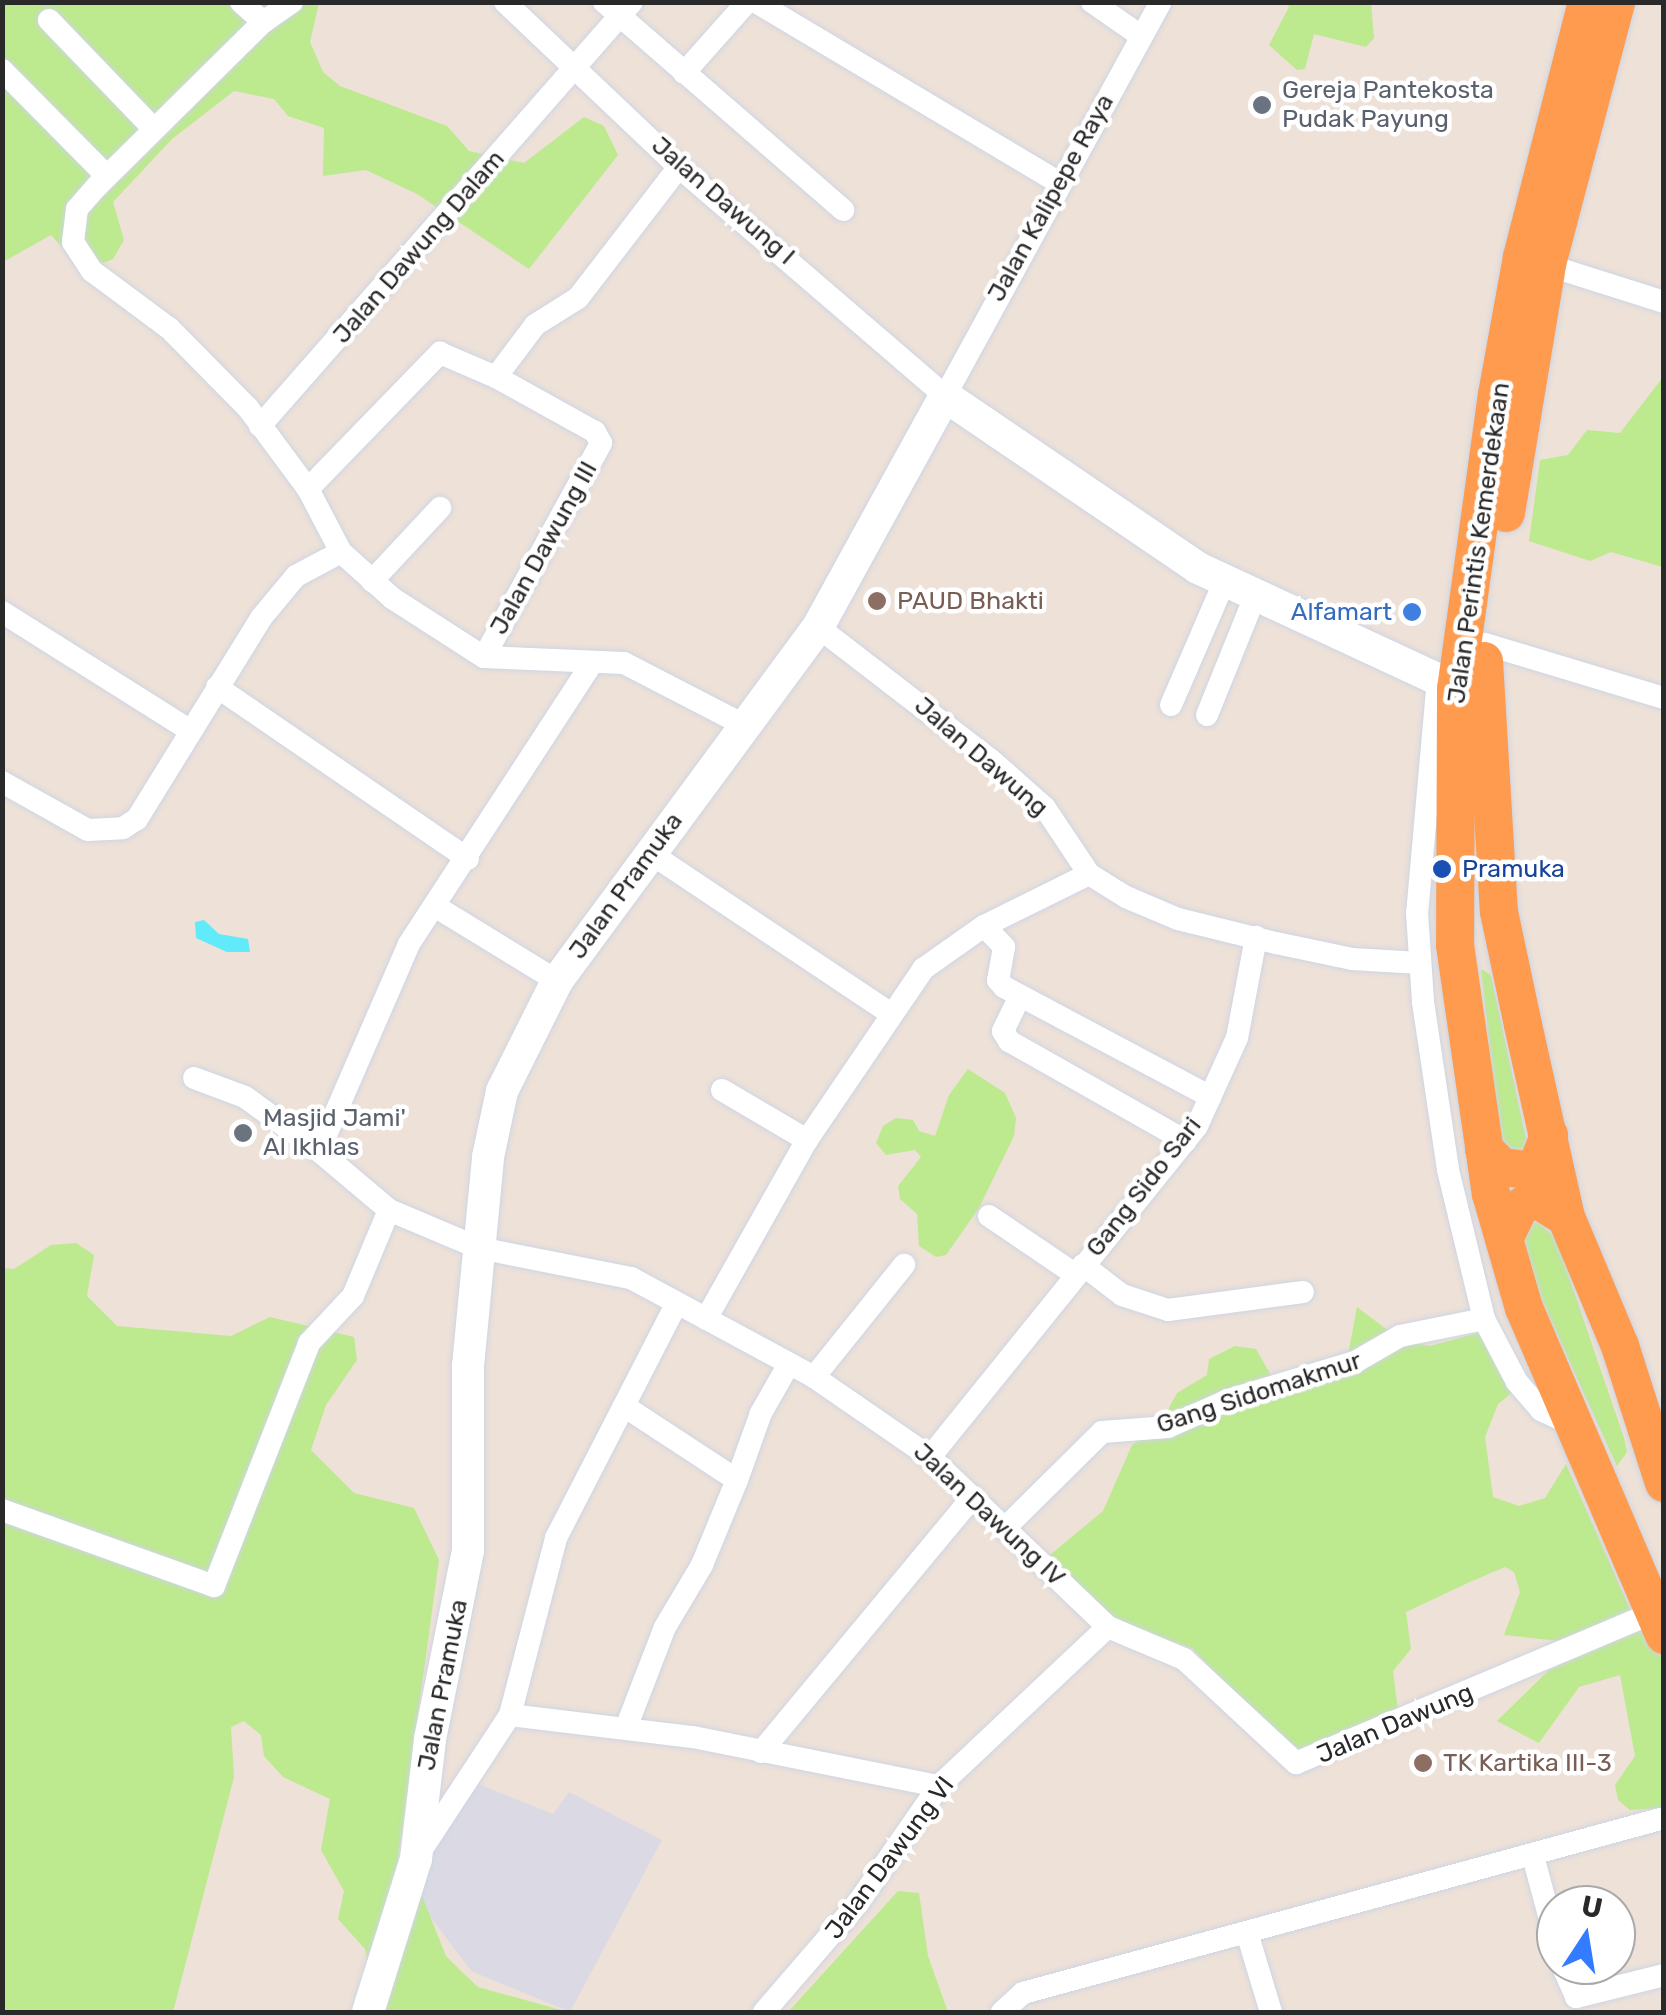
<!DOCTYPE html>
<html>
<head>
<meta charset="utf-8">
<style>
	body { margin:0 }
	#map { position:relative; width:1666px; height:2015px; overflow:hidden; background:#ede1d8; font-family:Rubik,sans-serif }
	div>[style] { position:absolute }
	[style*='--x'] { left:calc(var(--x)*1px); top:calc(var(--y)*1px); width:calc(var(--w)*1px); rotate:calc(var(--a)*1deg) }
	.industrial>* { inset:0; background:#dbdae4 }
	.green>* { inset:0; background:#bde98f }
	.water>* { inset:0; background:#61eafa }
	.roads { filter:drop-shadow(0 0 2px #ced5e3) drop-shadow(0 0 2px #ced5e3) }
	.minor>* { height:22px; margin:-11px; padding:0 11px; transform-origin:11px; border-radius:11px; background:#fff }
	.secondary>* { height:32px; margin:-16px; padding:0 16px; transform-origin:16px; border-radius:16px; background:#fff }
	.trunk>* { height:38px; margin:-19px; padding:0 19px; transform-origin:19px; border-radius:19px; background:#fe9b4f }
	.dots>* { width:28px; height:28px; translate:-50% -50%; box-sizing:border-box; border:5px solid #fff; border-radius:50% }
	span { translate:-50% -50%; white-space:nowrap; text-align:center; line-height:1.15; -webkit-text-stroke:9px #fff; paint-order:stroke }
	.worship-label { font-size:25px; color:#5b616d }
	.left { translate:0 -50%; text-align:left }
	.street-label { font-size:25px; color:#292929 }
	.education-label { font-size:25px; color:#785e54 }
	.shop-label { font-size:25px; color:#366cbe }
	.right { translate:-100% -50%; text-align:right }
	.transit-label { font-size:25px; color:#164399 }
	.frame { position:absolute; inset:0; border:5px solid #292929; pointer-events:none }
	.north { position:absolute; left:1536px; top:1885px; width:100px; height:100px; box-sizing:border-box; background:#fff; border:2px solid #a9a9a9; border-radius:50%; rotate:12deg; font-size:28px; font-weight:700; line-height:40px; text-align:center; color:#292929 }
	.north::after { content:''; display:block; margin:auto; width:35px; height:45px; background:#337bff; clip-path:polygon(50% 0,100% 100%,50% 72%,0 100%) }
</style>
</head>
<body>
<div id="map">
	<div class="industrial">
		<div style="clip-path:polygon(468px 1780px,553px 1814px,569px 1792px,662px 1840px,570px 2012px,471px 1971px,423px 1907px,410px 1878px)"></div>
	</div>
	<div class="green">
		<div style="clip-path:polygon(3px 3px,319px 3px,310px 42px,323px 72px,340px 86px,447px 126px,469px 151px,524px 163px,584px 117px,604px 126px,618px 155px,529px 269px,417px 194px,366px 170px,323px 176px,324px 128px,288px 116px,274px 99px,234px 91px,172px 139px,113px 202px,124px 240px,113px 259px,103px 263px,67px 252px,51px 235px,3px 262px)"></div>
		<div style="clip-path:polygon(1285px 3px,1371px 3px,1374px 38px,1366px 47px,1314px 34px,1305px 69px,1297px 70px,1269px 45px,1289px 7px)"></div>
		<div style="clip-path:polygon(1663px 377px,1663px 567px,1611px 552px,1590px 561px,1529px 541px,1540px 460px,1568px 455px,1587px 430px,1620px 433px)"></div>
		<div style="clip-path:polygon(1481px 969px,1491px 975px,1529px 1153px,1501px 1153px)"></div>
		<div style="clip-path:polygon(968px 1069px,1005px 1093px,1016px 1118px,1014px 1136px,979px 1208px,946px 1255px,936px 1257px,919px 1246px,917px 1214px,900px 1199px,898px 1186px,921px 1157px,915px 1150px,886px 1155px,876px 1143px,883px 1126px,896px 1118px,913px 1120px,919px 1131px,935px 1136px,949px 1095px)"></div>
		<div style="clip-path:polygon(1538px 1222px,1556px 1239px,1624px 1438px,1627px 1452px,1617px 1466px,1518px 1249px,1529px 1224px)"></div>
		<div style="clip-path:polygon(76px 1243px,94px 1255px,87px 1296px,117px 1326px,231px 1336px,270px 1317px,354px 1337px,357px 1360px,326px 1405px,311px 1450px,354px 1493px,414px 1508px,439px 1560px,398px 1860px,422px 1896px,446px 1956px,462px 1972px,478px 1987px,568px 2012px,357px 2012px,369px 1970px,365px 1949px,338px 1919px,344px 1891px,321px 1850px,330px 1799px,283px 1777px,264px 1756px,261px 1735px,244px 1721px,231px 1727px,234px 1777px,173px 2012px,3px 2012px,2px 1268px,14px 1269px,51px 1245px)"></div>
		<div style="clip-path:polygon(1357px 1307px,1402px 1341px,1430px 1346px,1481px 1332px,1517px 1389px,1498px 1404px,1485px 1437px,1493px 1497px,1519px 1506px,1545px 1498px,1566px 1464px,1630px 1609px,1560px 1641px,1504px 1635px,1520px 1592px,1514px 1572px,1505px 1567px,1472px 1581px,1406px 1612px,1411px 1649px,1393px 1671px,1398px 1711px,1289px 1753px,1193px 1649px,1113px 1620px,1050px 1555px,1103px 1511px,1132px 1445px,1163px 1419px,1177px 1393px,1207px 1375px,1209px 1359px,1235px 1346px,1256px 1349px,1272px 1377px,1347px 1361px)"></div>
		<div style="clip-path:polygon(1648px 1627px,1664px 1635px,1663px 1808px,1630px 1810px,1618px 1800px,1615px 1785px,1635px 1756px,1620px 1675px,1579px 1687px,1539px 1743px,1497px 1721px,1549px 1670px)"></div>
		<div style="clip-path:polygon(898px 1891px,919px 1893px,928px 1956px,948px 2012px,788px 2012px)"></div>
	</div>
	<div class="water">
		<div style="clip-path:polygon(204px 920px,219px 934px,248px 939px,250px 952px,227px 952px,196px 938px,195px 922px)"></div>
	</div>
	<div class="roads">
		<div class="minor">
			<div style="--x:241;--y:2;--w:30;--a:42"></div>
			<div style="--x:292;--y:2;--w:35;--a:145"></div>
			<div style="--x:263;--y:22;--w:233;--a:135.3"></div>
			<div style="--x:97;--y:186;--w:30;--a:131"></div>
			<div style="--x:77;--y:209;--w:33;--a:97"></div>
			<div style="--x:73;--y:242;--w:35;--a:57"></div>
			<div style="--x:92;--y:271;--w:97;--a:36.6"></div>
			<div style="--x:170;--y:329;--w:111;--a:45.4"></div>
			<div style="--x:248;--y:408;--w:101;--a:53.5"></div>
			<div style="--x:308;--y:489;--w:71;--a:62.4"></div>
			<div style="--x:505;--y:2;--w:240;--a:43.5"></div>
			<div style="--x:679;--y:167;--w:351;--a:40.7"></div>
			<div style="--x:945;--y:396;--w:449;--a:-61.3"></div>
			<div style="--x:604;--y:2;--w:317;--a:41"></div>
			<div style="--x:756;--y:2;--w:352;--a:30.8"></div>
			<div style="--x:1092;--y:2;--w:60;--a:34.8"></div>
			<div style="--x:49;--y:20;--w:151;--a:46.1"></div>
			<div style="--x:2;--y:70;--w:149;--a:45.3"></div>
			<div style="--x:684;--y:73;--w:95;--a:-48.4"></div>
			<div style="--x:1538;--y:262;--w:132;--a:17.6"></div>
			<div style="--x:260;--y:426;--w:564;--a:-48.74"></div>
			<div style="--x:308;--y:489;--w:190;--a:-45.9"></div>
			<div style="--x:440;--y:353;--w:61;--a:23.2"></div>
			<div style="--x:496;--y:377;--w:65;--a:-53.1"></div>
			<div style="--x:535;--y:325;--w:51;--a:-32.1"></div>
			<div style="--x:578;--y:298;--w:165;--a:-52.4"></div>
			<div style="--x:372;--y:581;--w:100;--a:-47"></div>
			<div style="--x:2;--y:612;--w:223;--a:32.2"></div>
			<div style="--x:818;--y:627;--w:218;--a:37.6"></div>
			<div style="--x:991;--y:760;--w:72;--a:41.6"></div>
			<div style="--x:1045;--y:808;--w:79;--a:56.3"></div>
			<div style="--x:1089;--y:874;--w:44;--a:31.9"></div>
			<div style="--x:1126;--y:897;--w:56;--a:22.9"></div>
			<div style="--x:1178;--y:919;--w:101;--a:13.8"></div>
			<div style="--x:1276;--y:943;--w:78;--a:11.9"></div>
			<div style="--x:1352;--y:959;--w:68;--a:3.4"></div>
			<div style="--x:1485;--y:644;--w:187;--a:16.8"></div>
			<div style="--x:484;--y:657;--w:244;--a:-61.3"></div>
			<div style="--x:601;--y:443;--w:13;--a:-119"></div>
			<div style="--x:595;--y:432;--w:113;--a:-150.9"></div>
			<div style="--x:592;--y:663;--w:335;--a:123.1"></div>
			<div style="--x:409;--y:944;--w:226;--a:113.5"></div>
			<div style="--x:319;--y:1151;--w:92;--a:40.1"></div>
			<div style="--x:389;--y:1210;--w:98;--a:22.9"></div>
			<div style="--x:479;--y:1248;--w:155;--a:11.2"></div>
			<div style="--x:631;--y:1278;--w:208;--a:28.4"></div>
			<div style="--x:814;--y:1377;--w:141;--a:34.6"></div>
			<div style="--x:930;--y:1457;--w:246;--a:43.7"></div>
			<div style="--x:1108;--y:1627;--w:82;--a:22.8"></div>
			<div style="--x:1184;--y:1659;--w:153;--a:42.9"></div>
			<div style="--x:1296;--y:1763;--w:390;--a:-22.8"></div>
			<div style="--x:1438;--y:679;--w:235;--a:95.1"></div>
			<div style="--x:1417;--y:913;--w:89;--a:86.1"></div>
			<div style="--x:1423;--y:1002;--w:170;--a:81.5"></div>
			<div style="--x:1448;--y:1170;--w:153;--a:76.4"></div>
			<div style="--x:1484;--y:1319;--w:71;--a:62.4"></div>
			<div style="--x:1517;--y:1382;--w:37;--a:49"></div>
			<div style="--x:1541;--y:1410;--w:33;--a:25"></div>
			<div style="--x:217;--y:687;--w:304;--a:34.4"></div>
			<div style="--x:1171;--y:705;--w:136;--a:-66.6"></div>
			<div style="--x:1207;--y:715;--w:131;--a:-68"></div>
			<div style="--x:2;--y:782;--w:98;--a:29.2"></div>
			<div style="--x:88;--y:830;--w:35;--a:-3"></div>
			<div style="--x:123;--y:828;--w:17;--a:-33"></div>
			<div style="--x:137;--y:819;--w:236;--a:-58.3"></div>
			<div style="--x:261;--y:618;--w:55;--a:-50.2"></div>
			<div style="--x:296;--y:576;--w:51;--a:-28.1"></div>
			<div style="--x:341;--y:552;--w:69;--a:42"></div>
			<div style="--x:392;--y:598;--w:109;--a:32.7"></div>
			<div style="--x:484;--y:657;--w:140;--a:2.5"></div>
			<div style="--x:624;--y:663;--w:135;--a:27.3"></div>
			<div style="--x:650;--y:853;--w:286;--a:33.7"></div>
			<div style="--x:438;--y:908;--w:140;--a:31.5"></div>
			<div style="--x:984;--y:926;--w:29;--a:46"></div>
			<div style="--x:1004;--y:947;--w:34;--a:100"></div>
			<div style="--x:998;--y:980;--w:9;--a:49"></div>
			<div style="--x:1004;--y:987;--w:234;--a:28"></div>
			<div style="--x:1020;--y:996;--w:39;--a:116"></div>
			<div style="--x:1003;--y:1031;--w:12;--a:59"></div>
			<div style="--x:1009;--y:1041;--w:203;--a:29.5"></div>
			<div style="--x:194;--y:1078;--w:54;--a:20.4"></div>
			<div style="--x:245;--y:1097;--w:92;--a:36.1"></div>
			<div style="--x:722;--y:1090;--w:99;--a:30.5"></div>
			<div style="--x:989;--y:1216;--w:105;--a:34.1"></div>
			<div style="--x:1083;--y:1265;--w:49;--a:37.6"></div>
			<div style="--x:1122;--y:1295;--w:48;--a:18.1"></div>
			<div style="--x:1168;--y:1310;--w:136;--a:-7.6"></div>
			<div style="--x:706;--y:1319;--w:206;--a:-60.6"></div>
			<div style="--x:807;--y:1140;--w:207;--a:-55.8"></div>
			<div style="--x:923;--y:969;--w:75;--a:-35.2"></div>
			<div style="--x:984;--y:926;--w:117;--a:-26.3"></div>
			<div style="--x:814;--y:1377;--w:144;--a:-51.2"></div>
			<div style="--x:624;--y:1406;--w:135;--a:33.2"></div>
			<div style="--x:737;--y:1480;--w:92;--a:112.4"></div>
			<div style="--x:702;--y:1565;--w:72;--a:120.8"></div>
			<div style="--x:665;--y:1627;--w:108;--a:111.1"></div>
			<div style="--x:930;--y:1457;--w:425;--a:-51.1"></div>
			<div style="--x:1197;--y:1126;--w:97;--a:-65.6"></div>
			<div style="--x:1237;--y:1038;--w:103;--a:-79.3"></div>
			<div style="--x:737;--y:1480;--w:71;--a:-70.3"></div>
			<div style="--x:761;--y:1413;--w:56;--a:-60.3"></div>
			<div style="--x:2;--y:1510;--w:225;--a:19.7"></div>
			<div style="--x:214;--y:1586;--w:261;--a:-68.6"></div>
			<div style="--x:309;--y:1343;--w:64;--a:-46.9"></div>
			<div style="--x:353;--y:1296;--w:93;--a:-67.3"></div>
			<div style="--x:1005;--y:1528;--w:136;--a:-44.7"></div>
			<div style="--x:1102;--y:1432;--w:66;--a:-4.3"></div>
			<div style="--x:1168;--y:1427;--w:66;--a:-24.2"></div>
			<div style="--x:1228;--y:1400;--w:133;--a:-16.7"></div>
			<div style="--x:1355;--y:1362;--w:52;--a:-30"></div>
			<div style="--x:1400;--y:1336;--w:86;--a:-11.4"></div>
			<div style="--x:510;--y:1715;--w:184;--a:6.9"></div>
			<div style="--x:693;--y:1737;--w:251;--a:11.3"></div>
			<div style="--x:761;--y:1752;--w:332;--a:-50.3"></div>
			<div style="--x:420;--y:1852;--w:164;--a:-56.7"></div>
			<div style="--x:510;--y:1715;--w:183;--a:-75.4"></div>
			<div style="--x:556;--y:1538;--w:264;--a:-62.8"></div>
			<div style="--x:1533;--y:1856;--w:89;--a:75"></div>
			<div style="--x:1248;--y:1936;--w:79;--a:73.2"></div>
			<div style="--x:1562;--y:1965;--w:35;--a:66"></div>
			<div style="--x:1576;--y:1997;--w:91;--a:-14"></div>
			<div style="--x:764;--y:2012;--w:144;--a:-49.2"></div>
			<div style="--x:858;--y:1903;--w:142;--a:-55.3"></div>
			<div style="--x:939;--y:1786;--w:232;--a:-43.3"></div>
			<div style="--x:1002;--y:2012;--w:28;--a:-42"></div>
			<div style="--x:1023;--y:1993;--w:664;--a:-15.27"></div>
		</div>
		<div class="secondary">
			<div style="--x:368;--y:2012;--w:160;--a:-72.6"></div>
			<div style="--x:416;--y:1859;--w:121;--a:-83.3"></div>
			<div style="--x:430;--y:1739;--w:193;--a:-78.6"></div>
			<div style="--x:468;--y:1550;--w:184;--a:-90"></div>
			<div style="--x:468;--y:1366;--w:210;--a:-84.5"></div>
			<div style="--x:488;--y:1157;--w:67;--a:-78"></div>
			<div style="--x:502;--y:1091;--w:123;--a:-63.4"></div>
			<div style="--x:557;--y:981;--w:440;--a:-53.6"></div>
			<div style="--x:818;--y:627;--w:264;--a:-61.2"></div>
			<div style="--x:945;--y:396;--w:306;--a:34.2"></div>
			<div style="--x:1198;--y:568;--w:285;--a:24.9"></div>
		</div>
		<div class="trunk">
			<div style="--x:1587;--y:2;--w:263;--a:104.3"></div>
			<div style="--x:1522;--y:257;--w:139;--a:100.3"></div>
			<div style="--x:1497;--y:394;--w:297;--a:97.9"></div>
			<div style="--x:1456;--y:688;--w:257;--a:90.2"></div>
			<div style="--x:1455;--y:945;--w:252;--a:81.8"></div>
			<div style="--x:1491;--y:1194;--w:119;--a:73.9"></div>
			<div style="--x:1524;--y:1308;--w:356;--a:66.8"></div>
			<div style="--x:1506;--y:513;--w:252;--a:-80.6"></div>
			<div style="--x:1547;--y:264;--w:271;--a:-75.2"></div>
			<div style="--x:1484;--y:661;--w:251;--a:86.6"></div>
			<div style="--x:1499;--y:912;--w:116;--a:78"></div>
			<div style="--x:1523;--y:1025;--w:197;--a:77.4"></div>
			<div style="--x:1566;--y:1217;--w:140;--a:67.3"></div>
			<div style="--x:1620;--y:1346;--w:144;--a:72.2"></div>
			<div style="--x:1484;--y:1149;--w:25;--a:45"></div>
			<div style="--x:1502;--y:1167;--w:26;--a:7"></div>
			<div style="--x:1528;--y:1170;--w:12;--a:-31"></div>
			<div style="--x:1538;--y:1164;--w:31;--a:-69"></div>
			<div style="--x:1504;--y:1239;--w:34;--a:-64"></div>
			<div style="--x:1519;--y:1208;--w:19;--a:-32"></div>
			<div style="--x:1535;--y:1198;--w:36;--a:32"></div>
		</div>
	</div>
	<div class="dots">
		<div style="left:1262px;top:105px;background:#6b7280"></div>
		<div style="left:877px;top:601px;background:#8d6e63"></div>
		<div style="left:1412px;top:612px;background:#3f7fe0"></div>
		<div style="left:1442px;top:869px;background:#1a4fb4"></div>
		<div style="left:243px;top:1133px;background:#6b7280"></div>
		<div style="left:1423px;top:1763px;background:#8d6e63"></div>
	</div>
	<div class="worship-label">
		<span class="left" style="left:1282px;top:105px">Gereja Pantekosta<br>Pudak Payung</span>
		<span class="left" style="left:263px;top:1133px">Masjid Jami'<br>Al Ikhlas</span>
	</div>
	<div class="street-label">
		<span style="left:1051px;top:198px;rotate:-61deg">Jalan Kalipepe Raya</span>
		<span style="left:723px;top:201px;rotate:41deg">Jalan Dawung I</span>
		<span style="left:419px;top:247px;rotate:-49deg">Jalan Dawung Dalam</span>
		<span style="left:1479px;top:543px;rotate:-82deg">Jalan Perintis Kemerdekaan</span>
		<span style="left:544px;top:548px;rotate:-61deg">Jalan Dawung III</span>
		<span style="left:981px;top:757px;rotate:41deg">Jalan Dawung</span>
		<span style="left:626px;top:886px;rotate:-54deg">Jalan Pramuka</span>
		<span style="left:1144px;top:1187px;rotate:-52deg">Gang Sido Sari</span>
		<span style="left:1259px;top:1393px;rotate:-18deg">Gang Sidomakmur</span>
		<span style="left:989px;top:1515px;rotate:43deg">Jalan Dawung IV</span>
		<span style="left:443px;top:1685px;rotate:-79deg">Jalan Pramuka</span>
		<span style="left:1395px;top:1724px;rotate:-23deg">Jalan Dawung</span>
		<span style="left:890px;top:1858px;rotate:-53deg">Jalan Dawung VI</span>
	</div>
	<div class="education-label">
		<span class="left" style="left:897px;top:601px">PAUD Bhakti</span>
		<span class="left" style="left:1443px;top:1763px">TK Kartika III-3</span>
	</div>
	<div class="shop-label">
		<span class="right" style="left:1392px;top:612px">Alfamart</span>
	</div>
	<div class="transit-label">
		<span class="left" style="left:1462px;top:869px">Pramuka</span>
	</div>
	<div class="frame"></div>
	<div class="north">U</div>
</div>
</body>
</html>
